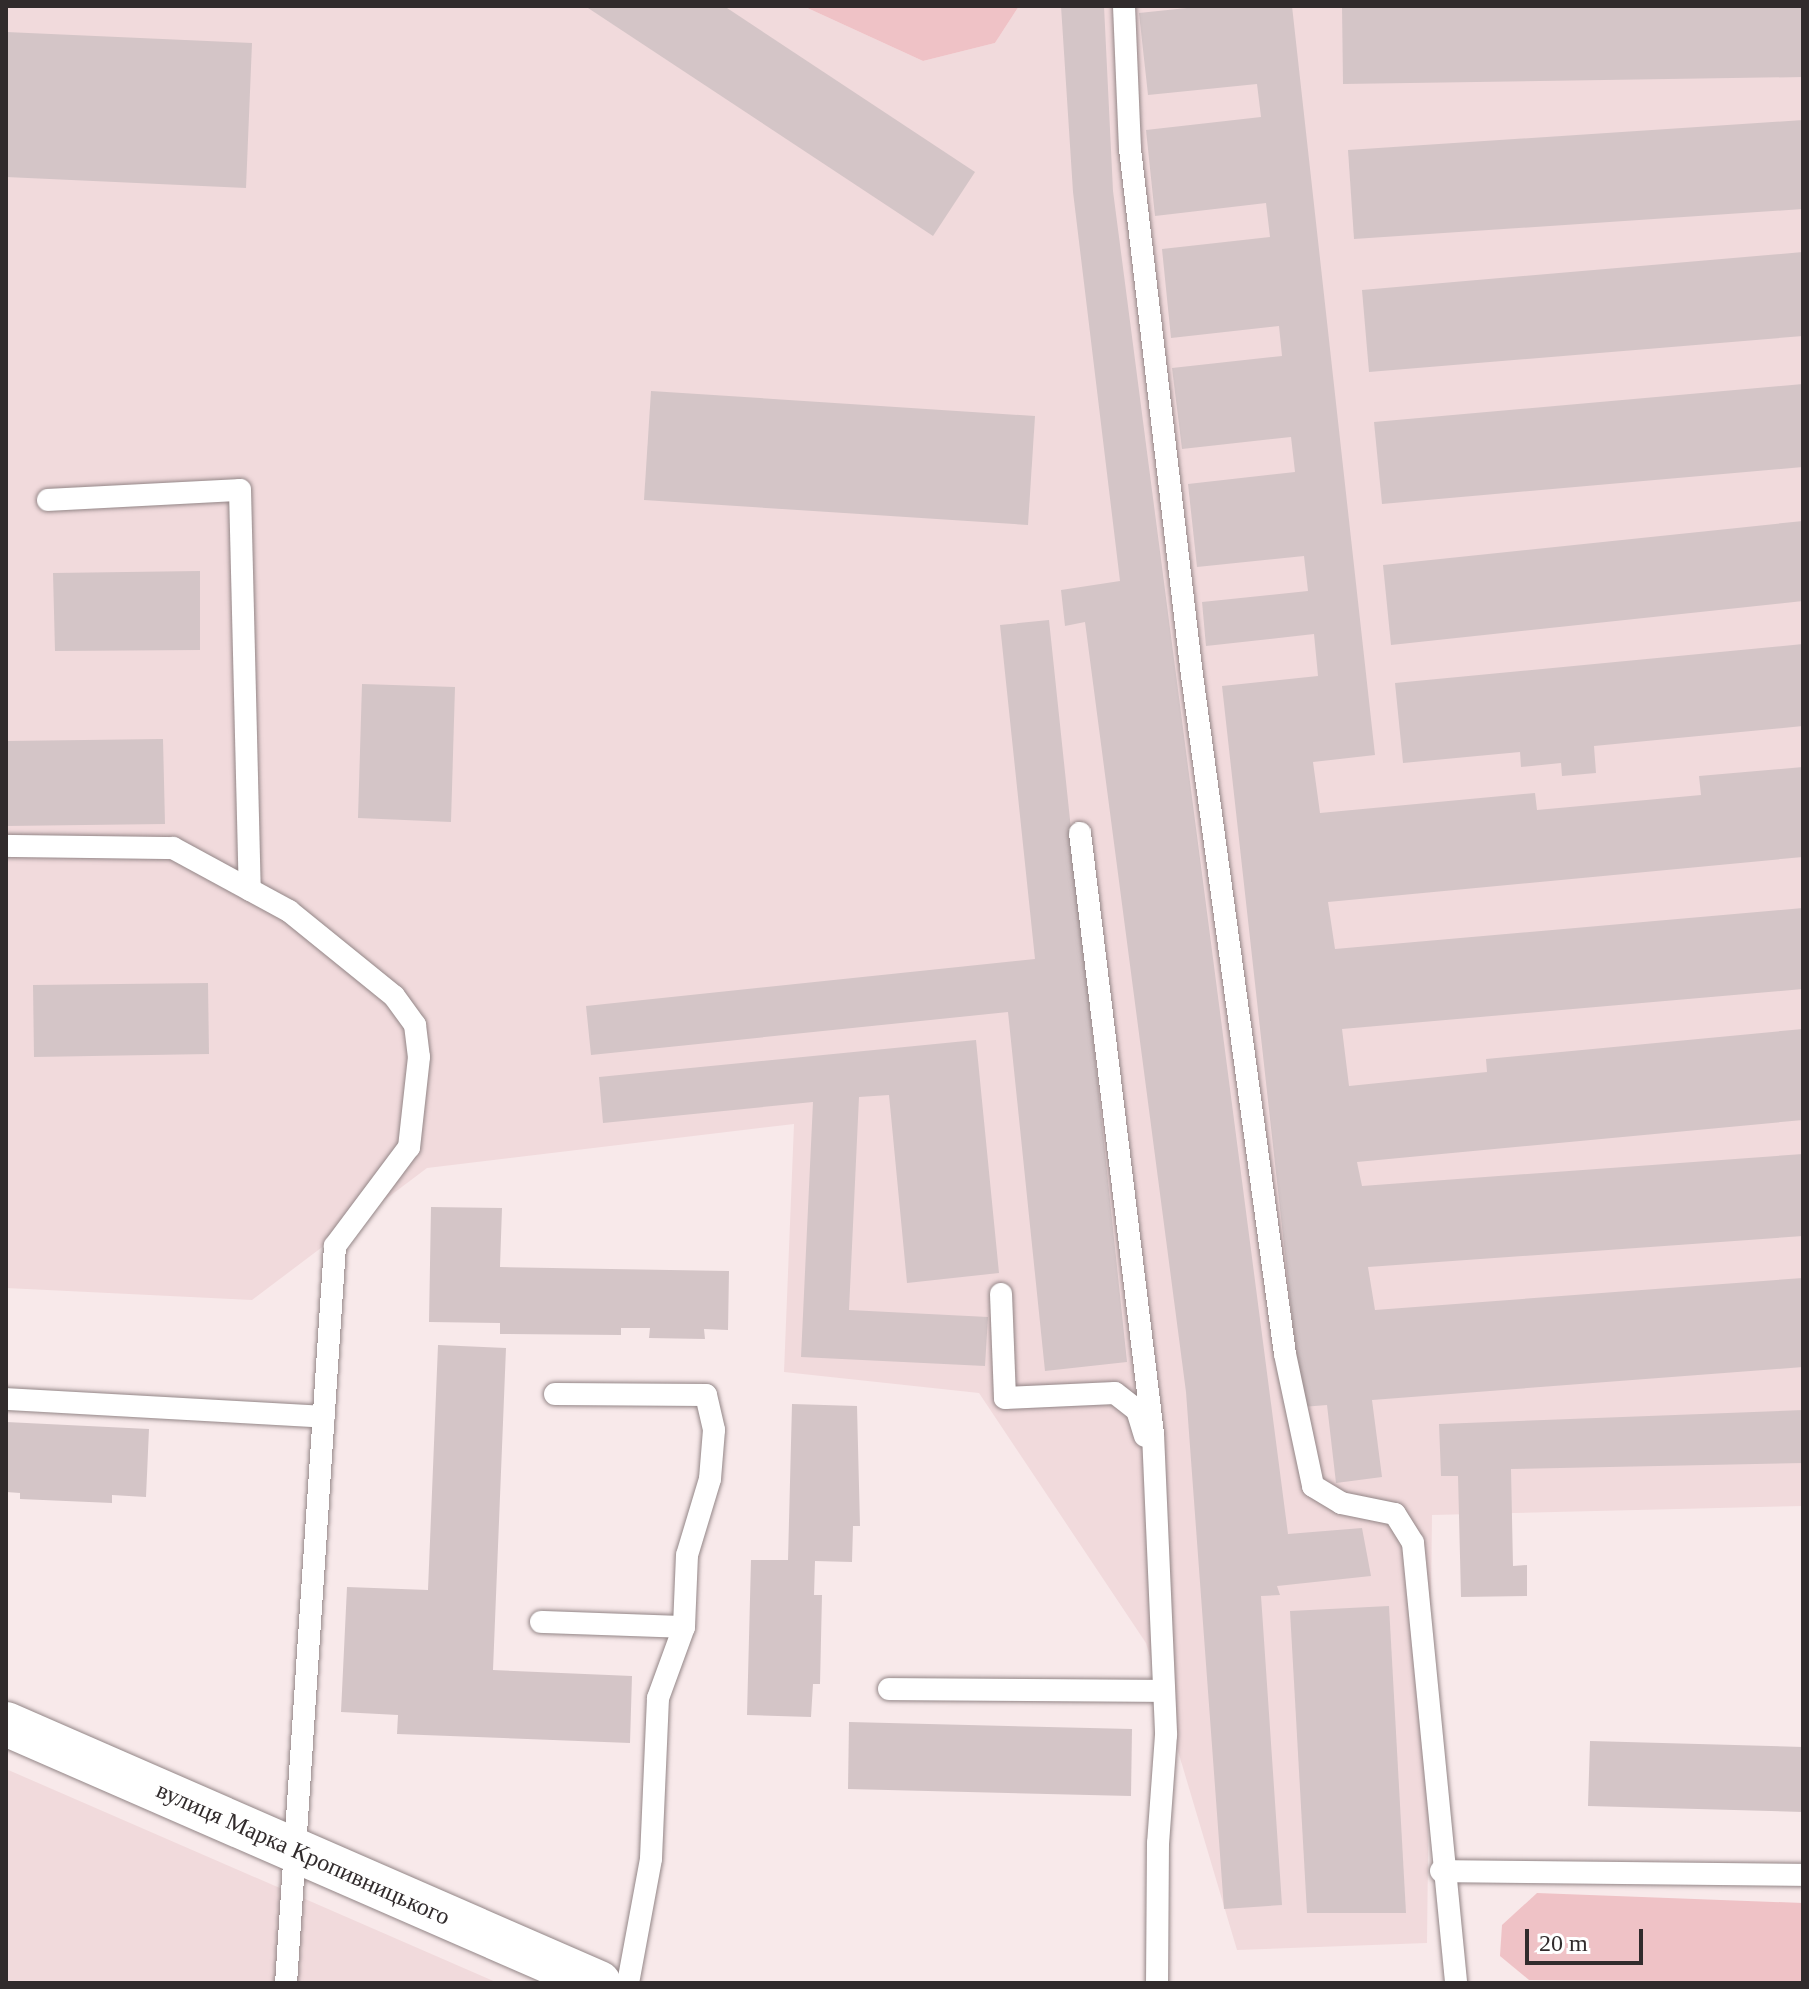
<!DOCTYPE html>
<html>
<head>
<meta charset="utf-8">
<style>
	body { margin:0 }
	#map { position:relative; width:1809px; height:1989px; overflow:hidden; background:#f8e9ea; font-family:"Times New Roman",serif }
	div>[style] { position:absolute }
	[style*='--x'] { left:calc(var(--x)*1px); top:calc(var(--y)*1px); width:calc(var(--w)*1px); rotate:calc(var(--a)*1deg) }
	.built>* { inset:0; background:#f1dadc }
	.green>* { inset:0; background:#efc2c6 }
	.building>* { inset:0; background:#d4c5c7 }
	.roads { filter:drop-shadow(0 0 2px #938687) drop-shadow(0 0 2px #938687) }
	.service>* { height:22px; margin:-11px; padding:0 11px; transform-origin:11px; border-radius:11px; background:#fff }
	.minor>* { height:44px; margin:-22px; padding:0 22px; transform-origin:22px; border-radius:22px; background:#fff }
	span { translate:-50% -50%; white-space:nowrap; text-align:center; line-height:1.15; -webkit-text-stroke:6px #fff; paint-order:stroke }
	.street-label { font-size:24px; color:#312b2c }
	.frame { position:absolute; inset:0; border:8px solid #312b2c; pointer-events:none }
	.scale { position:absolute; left:1525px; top:1929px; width:118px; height:36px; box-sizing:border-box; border:4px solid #312b2c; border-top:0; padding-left:10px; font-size:24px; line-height:28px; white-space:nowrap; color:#312b2c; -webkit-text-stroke:6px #fff; paint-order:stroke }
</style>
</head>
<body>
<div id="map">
	<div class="built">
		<div style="clip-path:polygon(6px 6px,803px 6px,923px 61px,995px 43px,1019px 6px,1803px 6px,1803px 1506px,1432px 1515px,1427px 1943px,1237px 1950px,1146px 1643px,979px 1393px,784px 1372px,794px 1124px,427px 1168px,252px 1300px,6px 1288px)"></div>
		<div style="clip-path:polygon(6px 1769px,498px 1983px,6px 1983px)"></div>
	</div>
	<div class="green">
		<div style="clip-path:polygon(803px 6px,1019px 6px,995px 43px,923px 61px)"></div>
		<div style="clip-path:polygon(1537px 1893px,1803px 1903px,1803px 1982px,1529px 1980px,1500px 1956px,1502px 1925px)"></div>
	</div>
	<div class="building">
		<div style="clip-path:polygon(585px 6px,724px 6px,975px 172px,933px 236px)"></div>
		<div style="clip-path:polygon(1061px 6px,1104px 6px,1113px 191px,1288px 1534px,1362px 1528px,1371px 1576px,1277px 1586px,1280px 1595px,1261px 1596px,1282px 1905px,1224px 1909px,1186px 1392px,1085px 622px,1065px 626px,1061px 590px,1120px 581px,1073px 192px)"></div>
		<div style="clip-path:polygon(1206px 6px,1292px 6px,1375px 755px,1313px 762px,1320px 813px,1535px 793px,1537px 810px,1701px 795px,1699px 776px,1803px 767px,1803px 857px,1328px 902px,1335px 949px,1803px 908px,1803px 989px,1342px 1029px,1349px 1086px,1487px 1072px,1486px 1059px,1803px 1029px,1803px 1120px,1357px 1162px,1362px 1186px,1803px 1154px,1803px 1236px,1368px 1267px,1375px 1310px,1803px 1278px,1803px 1367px,1372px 1400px,1382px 1477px,1336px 1483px,1327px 1405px,1302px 1407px,1222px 686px,1318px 676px,1314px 634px,1206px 646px,1202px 602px,1308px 591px,1304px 556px,1197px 567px,1188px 484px,1295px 472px,1291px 437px,1182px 449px,1172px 368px,1282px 356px,1279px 326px,1171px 338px,1162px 249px,1270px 237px,1266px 203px,1155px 216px,1146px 130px,1261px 117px,1257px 84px,1148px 95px,1139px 13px)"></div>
		<div style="clip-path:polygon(1342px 6px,1803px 6px,1803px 77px,1343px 84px)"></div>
		<div style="clip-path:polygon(6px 32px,252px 43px,246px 188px,6px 177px)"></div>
		<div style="clip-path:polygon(1803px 120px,1803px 209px,1354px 239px,1348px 150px)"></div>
		<div style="clip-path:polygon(1803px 252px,1803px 336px,1369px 372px,1362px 290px)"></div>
		<div style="clip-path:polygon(1803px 384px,1803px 467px,1382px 504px,1374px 422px)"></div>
		<div style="clip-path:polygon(651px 391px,1035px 416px,1028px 525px,644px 500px)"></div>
		<div style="clip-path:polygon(1803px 521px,1803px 601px,1391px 645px,1383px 565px)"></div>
		<div style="clip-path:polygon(200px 571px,200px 650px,55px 651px,53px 573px)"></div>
		<div style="clip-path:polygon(1049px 620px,1127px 1362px,1045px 1371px,1008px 1012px,591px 1055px,586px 1006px,1035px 959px,1000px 625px)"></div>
		<div style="clip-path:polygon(1803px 644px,1803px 726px,1594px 746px,1596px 773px,1562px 776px,1561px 763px,1521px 767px,1520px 752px,1403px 763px,1395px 683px)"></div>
		<div style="clip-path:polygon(362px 684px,455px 687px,451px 822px,358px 818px)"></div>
		<div style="clip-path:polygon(163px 739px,165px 824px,6px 826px,6px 741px)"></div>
		<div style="clip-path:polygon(208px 983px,209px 1054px,34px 1057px,33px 985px)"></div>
		<div style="clip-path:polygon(976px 1040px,999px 1273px,907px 1283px,889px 1095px,859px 1097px,849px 1310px,988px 1317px,985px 1366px,801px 1357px,813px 1102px,603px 1123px,599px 1077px)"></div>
		<div style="clip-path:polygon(431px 1207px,502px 1208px,500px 1267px,729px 1271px,728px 1330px,704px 1329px,705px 1339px,649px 1338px,650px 1328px,621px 1328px,621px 1335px,500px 1334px,500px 1323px,429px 1322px)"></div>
		<div style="clip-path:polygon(438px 1345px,506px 1348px,493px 1670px,632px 1676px,630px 1743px,397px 1734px,398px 1715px,341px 1712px,347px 1587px,428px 1590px)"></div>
		<div style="clip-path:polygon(792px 1404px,857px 1406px,860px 1526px,853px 1526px,852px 1562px,815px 1561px,814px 1595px,822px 1595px,820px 1684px,813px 1684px,811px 1717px,747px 1715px,751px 1560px,788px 1560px)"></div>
		<div style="clip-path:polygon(1803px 1410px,1803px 1463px,1511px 1469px,1513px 1566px,1527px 1565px,1527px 1596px,1461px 1597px,1458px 1476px,1441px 1476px,1439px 1424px)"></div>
		<div style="clip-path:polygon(6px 1422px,149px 1429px,146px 1497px,112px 1495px,112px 1503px,20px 1499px,20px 1493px,6px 1492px)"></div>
		<div style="clip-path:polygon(1389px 1606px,1406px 1913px,1307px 1913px,1290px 1611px)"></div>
		<div style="clip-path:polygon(849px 1722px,1132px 1729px,1131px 1796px,848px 1789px)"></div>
		<div style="clip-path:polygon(1590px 1741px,1803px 1747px,1803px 1812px,1588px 1806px)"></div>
	</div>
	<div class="roads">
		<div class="service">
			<div style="--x:1124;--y:6;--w:143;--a:87.6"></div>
			<div style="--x:1130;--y:149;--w:530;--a:83.28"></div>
			<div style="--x:1192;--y:675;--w:685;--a:82.2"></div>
			<div style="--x:1285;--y:1354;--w:135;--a:78"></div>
			<div style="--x:1313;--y:1486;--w:33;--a:31"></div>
			<div style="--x:1341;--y:1503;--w:55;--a:11.5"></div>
			<div style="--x:1395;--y:1514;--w:34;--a:58"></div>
			<div style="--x:1413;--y:1543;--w:442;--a:84.4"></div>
			<div style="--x:48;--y:500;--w:192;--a:-3"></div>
			<div style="--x:240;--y:490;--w:400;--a:88.6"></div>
			<div style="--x:1080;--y:833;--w:605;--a:83.07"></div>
			<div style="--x:1153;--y:1434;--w:301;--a:87.5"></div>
			<div style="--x:1166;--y:1735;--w:108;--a:94.2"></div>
			<div style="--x:1158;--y:1843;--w:140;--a:90.4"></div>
			<div style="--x:6;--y:846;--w:167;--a:0.7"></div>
			<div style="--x:173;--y:848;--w:132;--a:28.5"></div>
			<div style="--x:289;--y:911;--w:135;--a:39"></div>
			<div style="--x:394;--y:996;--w:36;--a:54"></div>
			<div style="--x:415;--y:1025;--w:32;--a:83"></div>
			<div style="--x:419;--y:1057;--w:91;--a:96.3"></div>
			<div style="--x:409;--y:1147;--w:124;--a:126.8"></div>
			<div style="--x:335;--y:1246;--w:739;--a:93.8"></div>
			<div style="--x:1001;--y:1294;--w:104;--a:87.8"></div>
			<div style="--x:1005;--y:1398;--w:110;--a:-2.6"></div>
			<div style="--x:1115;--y:1393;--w:28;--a:38"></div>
			<div style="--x:1137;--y:1410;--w:27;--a:73"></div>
			<div style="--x:555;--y:1394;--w:151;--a:0.4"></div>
			<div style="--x:706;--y:1395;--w:36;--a:77"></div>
			<div style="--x:714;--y:1430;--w:49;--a:94.7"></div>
			<div style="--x:710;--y:1479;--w:79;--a:106.8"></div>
			<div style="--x:687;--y:1555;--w:72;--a:92.4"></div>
			<div style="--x:684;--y:1627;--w:76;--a:110.1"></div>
			<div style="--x:658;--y:1698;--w:161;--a:92.5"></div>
			<div style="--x:651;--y:1859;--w:126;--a:100.5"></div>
			<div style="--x:6;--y:1399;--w:318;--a:3.2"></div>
			<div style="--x:541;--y:1622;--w:143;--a:2"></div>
			<div style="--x:889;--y:1689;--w:275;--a:0.4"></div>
			<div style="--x:1441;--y:1871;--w:362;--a:0.6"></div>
		</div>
		<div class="minor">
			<div style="--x:6;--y:1724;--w:647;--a:23.59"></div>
		</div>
	</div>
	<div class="street-label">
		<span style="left:303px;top:1854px;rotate:24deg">вулиця Марка Кропивницького</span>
	</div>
	<div class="frame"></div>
	<div class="scale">20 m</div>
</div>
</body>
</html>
